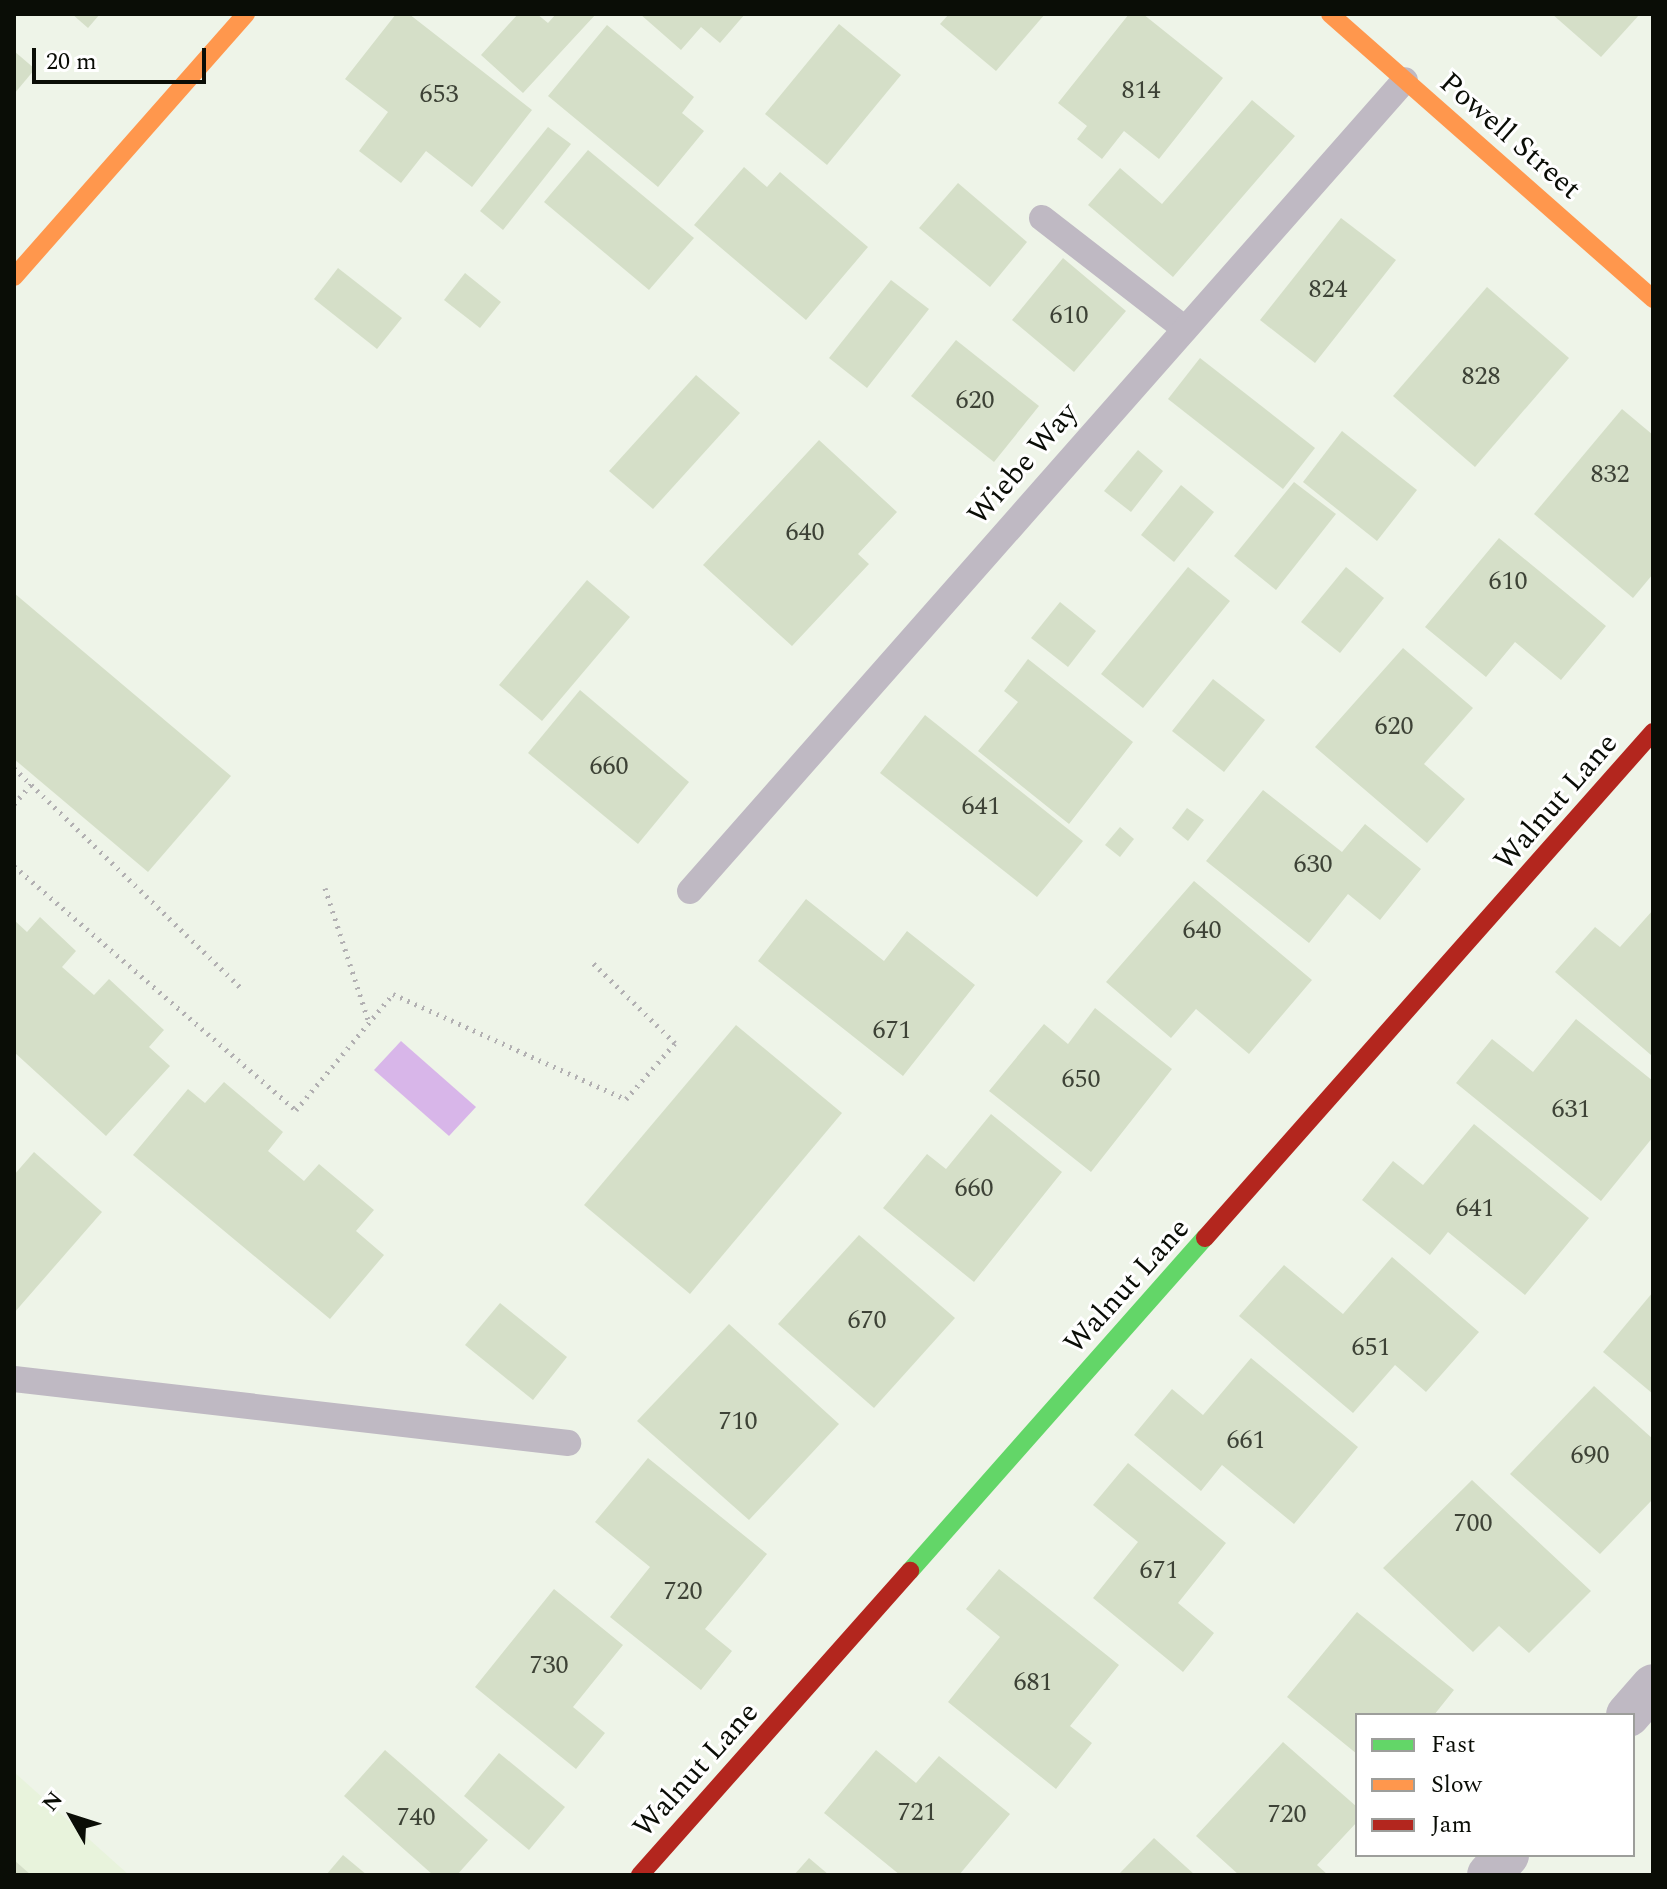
<!DOCTYPE html>
<html>
<head>
<meta charset="utf-8">
<style>
	body { margin:0 }
	#map { position:relative; width:1667px; height:1889px; overflow:hidden; background:#eef4e8; font-family:Spectral,serif }
	div>[style] { position:absolute }
	[style*='--x'] { left:calc(var(--x)*1px); top:calc(var(--y)*1px); width:calc(var(--w)*1px); rotate:calc(var(--a)*1deg) }
	.built>* { inset:0; background:#e8f3dc }
	.water>* { inset:0; background:#d8b6e9 }
	.building>* { inset:0; background:#d5dfc8 }
	.path>* { height:5px; margin-top:-2.5px; transform-origin:0; background:repeating-linear-gradient(90deg,#b2b0b2 0 2px,transparent 0 8px) }
	.lane>* { height:26px; margin:-13px; padding:0 13px; transform-origin:13px; border-radius:13px; background:#bfb9c3 }
	.street>* { height:44px; margin:-22px; padding:0 22px; transform-origin:22px; border-radius:22px; background:#bfb9c3 }
	.fast>* { height:18px; margin:-9px; padding:0 9px; transform-origin:9px; border-radius:9px; background:#63d668 }
	.slow>* { height:18px; margin:-9px; padding:0 9px; transform-origin:9px; border-radius:9px; background:#ff974d }
	.jam>* { height:18px; margin:-9px; padding:0 9px; transform-origin:9px; border-radius:9px; background:#b3261e }
	span { translate:-50% -50%; white-space:nowrap; text-align:center; line-height:1.15; -webkit-text-stroke:6px #fff; paint-order:stroke }
	.number-label { font-size:26px; color:#3d4236 }
	.number-label span { -webkit-text-stroke-width:0 }
	.street-label { font-size:30px; color:#0a0d06 }
	.frame { position:absolute; inset:0; border:16px solid #0a0d06; pointer-events:none }
	.legend { position:absolute; left:1355px; top:1713px; width:280px; height:144px; box-sizing:border-box; background:#fff; border:2px solid #9d9e9b; margin:0; padding:10px 14px; list-style:none; font-size:24px; color:#0a0d06 }
	.legend li { display:flex; align-items:center; gap:16px; height:40px }
	.legend b { width:40px; border:2px solid #9d9e9b }
	.north { position:absolute; left:32px; top:1777px; width:80px; height:80px; -webkit-text-stroke:6px #fff; paint-order:stroke; rotate:309deg; font-size:22px; font-weight:700; line-height:32px; text-align:center; color:#0a0d06 }
	.north::after { content:''; display:block; margin:auto; width:28px; height:36px; background:#0a0d06; clip-path:polygon(50% 0,100% 100%,50% 72%,0 100%) }
	.scale { position:absolute; left:32px; top:48px; width:174px; height:36px; box-sizing:border-box; border:4px solid #0a0d06; border-top:0; padding-left:10px; font-size:24px; line-height:28px; white-space:nowrap; color:#0a0d06; -webkit-text-stroke:6px #fff; paint-order:stroke }
</style>
</head>
<body>
<div id="map">
	<div class="built">
		<div style="clip-path:polygon(14px 1772px,129px 1875px,14px 1875px)"></div>
	</div>
	<div class="water">
		<div style="clip-path:polygon(401px 1041px,476px 1107px,449px 1136px,374px 1070px)"></div>
	</div>
	<div class="building">
		<div style="clip-path:polygon(72px 14px,100px 14px,88px 28px)"></div>
		<div style="clip-path:polygon(396px 14px,409px 14px,532px 110px,472px 187px,426px 151px,401px 183px,359px 151px,388px 112px,345px 79px)"></div>
		<div style="clip-path:polygon(518px 14px,537px 14px,548px 23px,556px 14px,596px 14px,523px 93px,481px 55px)"></div>
		<div style="clip-path:polygon(640px 14px,745px 14px,720px 43px,701px 27px,681px 50px)"></div>
		<div style="clip-path:polygon(949px 14px,1045px 14px,996px 71px,940px 24px)"></div>
		<div style="clip-path:polygon(1129px 14px,1143px 14px,1223px 78px,1159px 159px,1124px 131px,1102px 159px,1077px 139px,1087px 126px,1058px 103px)"></div>
		<div style="clip-path:polygon(1552px 14px,1640px 14px,1601px 57px)"></div>
		<div style="clip-path:polygon(839px 24px,901px 75px,827px 165px,765px 114px)"></div>
		<div style="clip-path:polygon(607px 25px,694px 97px,682px 113px,704px 131px,658px 187px,548px 96px)"></div>
		<div style="clip-path:polygon(14px 51px,35px 69px,14px 94px)"></div>
		<div style="clip-path:polygon(1252px 100px,1295px 136px,1173px 277px,1088px 205px,1120px 168px,1162px 204px)"></div>
		<div style="clip-path:polygon(548px 127px,571px 144px,503px 230px,480px 211px)"></div>
		<div style="clip-path:polygon(588px 150px,694px 238px,649px 290px,544px 202px)"></div>
		<div style="clip-path:polygon(744px 167px,767px 187px,780px 172px,868px 247px,806px 320px,694px 225px)"></div>
		<div style="clip-path:polygon(958px 183px,1027px 242px,990px 287px,919px 228px)"></div>
		<div style="clip-path:polygon(1341px 218px,1396px 260px,1315px 363px,1260px 320px)"></div>
		<div style="clip-path:polygon(1063px 258px,1126px 311px,1074px 372px,1012px 320px)"></div>
		<div style="clip-path:polygon(338px 268px,402px 318px,377px 349px,314px 299px)"></div>
		<div style="clip-path:polygon(465px 273px,501px 302px,480px 328px,444px 300px)"></div>
		<div style="clip-path:polygon(891px 280px,929px 309px,867px 388px,829px 358px)"></div>
		<div style="clip-path:polygon(1487px 287px,1569px 358px,1475px 467px,1393px 396px)"></div>
		<div style="clip-path:polygon(956px 340px,1039px 406px,994px 462px,911px 396px)"></div>
		<div style="clip-path:polygon(1200px 358px,1315px 448px,1283px 489px,1168px 399px)"></div>
		<div style="clip-path:polygon(696px 375px,740px 413px,653px 509px,609px 471px)"></div>
		<div style="clip-path:polygon(1622px 409px,1653px 435px,1653px 574px,1633px 598px,1534px 514px)"></div>
		<div style="clip-path:polygon(1342px 431px,1417px 490px,1377px 541px,1303px 482px)"></div>
		<div style="clip-path:polygon(819px 440px,897px 512px,858px 554px,869px 564px,792px 646px,703px 565px)"></div>
		<div style="clip-path:polygon(1138px 450px,1163px 471px,1131px 512px,1104px 491px)"></div>
		<div style="clip-path:polygon(1294px 482px,1336px 514px,1276px 590px,1234px 556px)"></div>
		<div style="clip-path:polygon(1181px 485px,1214px 512px,1174px 562px,1141px 535px)"></div>
		<div style="clip-path:polygon(1499px 538px,1606px 626px,1561px 680px,1515px 642px,1486px 677px,1425px 627px)"></div>
		<div style="clip-path:polygon(1188px 567px,1230px 601px,1143px 708px,1101px 674px)"></div>
		<div style="clip-path:polygon(1346px 567px,1384px 598px,1340px 653px,1301px 622px)"></div>
		<div style="clip-path:polygon(587px 580px,630px 617px,542px 721px,499px 685px)"></div>
		<div style="clip-path:polygon(14px 593px,231px 776px,148px 872px,14px 759px)"></div>
		<div style="clip-path:polygon(1060px 602px,1096px 631px,1068px 667px,1031px 638px)"></div>
		<div style="clip-path:polygon(1403px 648px,1473px 708px,1424px 764px,1465px 799px,1427px 843px,1315px 747px)"></div>
		<div style="clip-path:polygon(1028px 659px,1133px 742px,1069px 824px,978px 751px,1018px 702px,1004px 691px)"></div>
		<div style="clip-path:polygon(1213px 679px,1265px 720px,1224px 772px,1172px 731px)"></div>
		<div style="clip-path:polygon(580px 690px,689px 782px,638px 844px,528px 753px)"></div>
		<div style="clip-path:polygon(925px 715px,1083px 841px,1037px 897px,880px 773px)"></div>
		<div style="clip-path:polygon(1263px 790px,1342px 852px,1365px 824px,1421px 869px,1380px 920px,1348px 894px,1309px 943px,1206px 861px)"></div>
		<div style="clip-path:polygon(1187px 808px,1204px 820px,1188px 841px,1172px 828px)"></div>
		<div style="clip-path:polygon(1120px 827px,1134px 839px,1120px 857px,1105px 845px)"></div>
		<div style="clip-path:polygon(1194px 881px,1312px 980px,1249px 1054px,1196px 1009px,1171px 1038px,1106px 982px)"></div>
		<div style="clip-path:polygon(806px 899px,884px 961px,907px 931px,975px 985px,903px 1076px,758px 961px)"></div>
		<div style="clip-path:polygon(1653px 910px,1653px 1053px,1651px 1055px,1555px 972px,1595px 927px,1620px 947px)"></div>
		<div style="clip-path:polygon(40px 917px,76px 951px,62px 967px,94px 995px,109px 979px,164px 1030px,149px 1047px,170px 1066px,106px 1136px,14px 1052px,14px 920px,27px 932px)"></div>
		<div style="clip-path:polygon(1095px 1008px,1172px 1069px,1091px 1172px,989px 1091px,1044px 1024px,1068px 1044px)"></div>
		<div style="clip-path:polygon(1576px 1019px,1653px 1081px,1653px 1137px,1601px 1201px,1456px 1083px,1492px 1039px,1533px 1072px)"></div>
		<div style="clip-path:polygon(736px 1025px,842px 1113px,690px 1294px,584px 1205px)"></div>
		<div style="clip-path:polygon(224px 1082px,283px 1132px,268px 1151px,304px 1181px,319px 1164px,374px 1210px,356px 1231px,384px 1255px,330px 1319px,133px 1155px,188px 1089px,205px 1103px)"></div>
		<div style="clip-path:polygon(991px 1114px,1062px 1172px,974px 1282px,883px 1208px,927px 1154px,946px 1169px)"></div>
		<div style="clip-path:polygon(1474px 1124px,1589px 1218px,1525px 1295px,1448px 1232px,1430px 1255px,1362px 1200px,1393px 1161px,1423px 1185px)"></div>
		<div style="clip-path:polygon(34px 1152px,102px 1212px,14px 1313px,14px 1175px)"></div>
		<div style="clip-path:polygon(859px 1235px,955px 1318px,874px 1408px,778px 1324px)"></div>
		<div style="clip-path:polygon(1392px 1257px,1479px 1332px,1426px 1392px,1395px 1365px,1353px 1413px,1239px 1316px,1284px 1265px,1343px 1314px)"></div>
		<div style="clip-path:polygon(1653px 1292px,1653px 1394px,1603px 1352px)"></div>
		<div style="clip-path:polygon(500px 1303px,567px 1357px,533px 1400px,465px 1345px)"></div>
		<div style="clip-path:polygon(729px 1324px,839px 1424px,749px 1520px,637px 1421px)"></div>
		<div style="clip-path:polygon(1251px 1358px,1358px 1447px,1294px 1524px,1222px 1465px,1201px 1491px,1134px 1435px,1172px 1389px,1203px 1415px)"></div>
		<div style="clip-path:polygon(1594px 1386px,1653px 1439px,1653px 1499px,1600px 1554px,1510px 1474px)"></div>
		<div style="clip-path:polygon(648px 1458px,767px 1554px,705px 1629px,732px 1651px,701px 1690px,610px 1617px,650px 1567px,595px 1522px)"></div>
		<div style="clip-path:polygon(1128px 1463px,1226px 1543px,1178px 1603px,1214px 1633px,1183px 1672px,1093px 1598px,1138px 1542px,1093px 1505px)"></div>
		<div style="clip-path:polygon(1472px 1480px,1591px 1591px,1529px 1653px,1499px 1626px,1473px 1652px,1383px 1568px)"></div>
		<div style="clip-path:polygon(999px 1569px,1119px 1665px,1070px 1726px,1092px 1743px,1056px 1789px,948px 1702px,1000px 1637px,966px 1609px)"></div>
		<div style="clip-path:polygon(554px 1589px,623px 1645px,573px 1707px,605px 1733px,576px 1769px,475px 1687px)"></div>
		<div style="clip-path:polygon(1357px 1612px,1454px 1690px,1434px 1715px,1357px 1715px,1357px 1754px,1287px 1697px)"></div>
		<div style="clip-path:polygon(1283px 1742px,1357px 1807px,1357px 1822px,1317px 1865px,1328px 1875px,1239px 1875px,1196px 1836px)"></div>
		<div style="clip-path:polygon(385px 1750px,488px 1840px,457px 1875px,433px 1875px,344px 1796px)"></div>
		<div style="clip-path:polygon(876px 1750px,916px 1783px,939px 1756px,1010px 1814px,959px 1875px,900px 1875px,824px 1813px)"></div>
		<div style="clip-path:polygon(499px 1753px,565px 1807px,529px 1850px,464px 1796px)"></div>
		<div style="clip-path:polygon(1154px 1838px,1195px 1875px,1118px 1875px)"></div>
		<div style="clip-path:polygon(343px 1855px,367px 1875px,326px 1875px)"></div>
		<div style="clip-path:polygon(809px 1858px,829px 1875px,794px 1875px)"></div>
		<div style="clip-path:polygon(14px 1860px,31px 1875px,14px 1875px)"></div>
	</div>
	<div class="path">
		<div style="--x:14;--y:768;--w:316;--a:44.1"></div>
		<div style="--x:14;--y:804;--w:28;--a:-49"></div>
		<div style="--x:14;--y:866;--w:373;--a:40.9"></div>
		<div style="--x:296;--y:1110;--w:151;--a:-50.1"></div>
		<div style="--x:393;--y:994;--w:256;--a:24.3"></div>
		<div style="--x:626;--y:1099;--w:74;--a:-48.8"></div>
		<div style="--x:675;--y:1043;--w:119;--a:-135.7"></div>
		<div style="--x:325;--y:888;--w:142;--a:71.9"></div>
	</div>
	<div class="lane">
		<div style="--x:1042;--y:218;--w:181;--a:37.8"></div>
		<div style="--x:690;--y:891;--w:1081;--a:-48.6"></div>
		<div style="--x:14;--y:1379;--w:558;--a:6.59"></div>
	</div>
	<div class="street">
		<div style="--x:1628;--y:1715;--w:38;--a:-49"></div>
		<div style="--x:1489;--y:1875;--w:27;--a:-48"></div>
	</div>
	<div class="fast">
		<div style="--x:910;--y:1571;--w:445;--a:-48.5"></div>
	</div>
	<div class="slow">
		<div style="--x:1330;--y:14;--w:431;--a:41.4"></div>
		<div style="--x:14;--y:277;--w:351;--a:-48.6"></div>
	</div>
	<div class="jam">
		<div style="--x:1205;--y:1238;--w:676;--a:-48.48"></div>
		<div style="--x:640;--y:1875;--w:407;--a:-48.4"></div>
	</div>
	<div class="number-label">
		<span style="left:1141px;top:91px">814</span>
		<span style="left:439px;top:95px">653</span>
		<span style="left:1328px;top:290px">824</span>
		<span style="left:1069px;top:316px">610</span>
		<span style="left:1481px;top:377px">828</span>
		<span style="left:975px;top:401px">620</span>
		<span style="left:1610px;top:475px">832</span>
		<span style="left:805px;top:533px">640</span>
		<span style="left:1508px;top:582px">610</span>
		<span style="left:1394px;top:727px">620</span>
		<span style="left:609px;top:767px">660</span>
		<span style="left:981px;top:807px">641</span>
		<span style="left:1313px;top:865px">630</span>
		<span style="left:1202px;top:931px">640</span>
		<span style="left:892px;top:1031px">671</span>
		<span style="left:1081px;top:1080px">650</span>
		<span style="left:1571px;top:1110px">631</span>
		<span style="left:974px;top:1189px">660</span>
		<span style="left:1475px;top:1209px">641</span>
		<span style="left:867px;top:1321px">670</span>
		<span style="left:1371px;top:1348px">651</span>
		<span style="left:738px;top:1422px">710</span>
		<span style="left:1246px;top:1441px">661</span>
		<span style="left:1590px;top:1456px">690</span>
		<span style="left:1473px;top:1524px">700</span>
		<span style="left:1159px;top:1571px">671</span>
		<span style="left:683px;top:1592px">720</span>
		<span style="left:549px;top:1666px">730</span>
		<span style="left:1033px;top:1683px">681</span>
		<span style="left:917px;top:1813px">721</span>
		<span style="left:1287px;top:1815px">720</span>
		<span style="left:416px;top:1818px">740</span>
	</div>
	<div class="street-label">
		<span style="left:1510px;top:136px;rotate:41deg">Powell Street</span>
		<span style="left:1023px;top:464px;rotate:-49deg">Wiebe Way</span>
		<span style="left:1556px;top:802px;rotate:-49deg">Walnut Lane</span>
		<span style="left:1127px;top:1286px;rotate:-48deg">Walnut Lane</span>
		<span style="left:696px;top:1770px;rotate:-48deg">Walnut Lane</span>
	</div>
	<div class="frame"></div>
	<ul class="legend">
	<li><b style="height:10px;background:#63d668"></b>Fast</li>
	<li><b style="height:10px;background:#ff974d"></b>Slow</li>
	<li><b style="height:10px;background:#b3261e"></b>Jam</li>
	</ul>
	<div class="north">N</div>
	<div class="scale">20 m</div>
</div>
</body>
</html>
